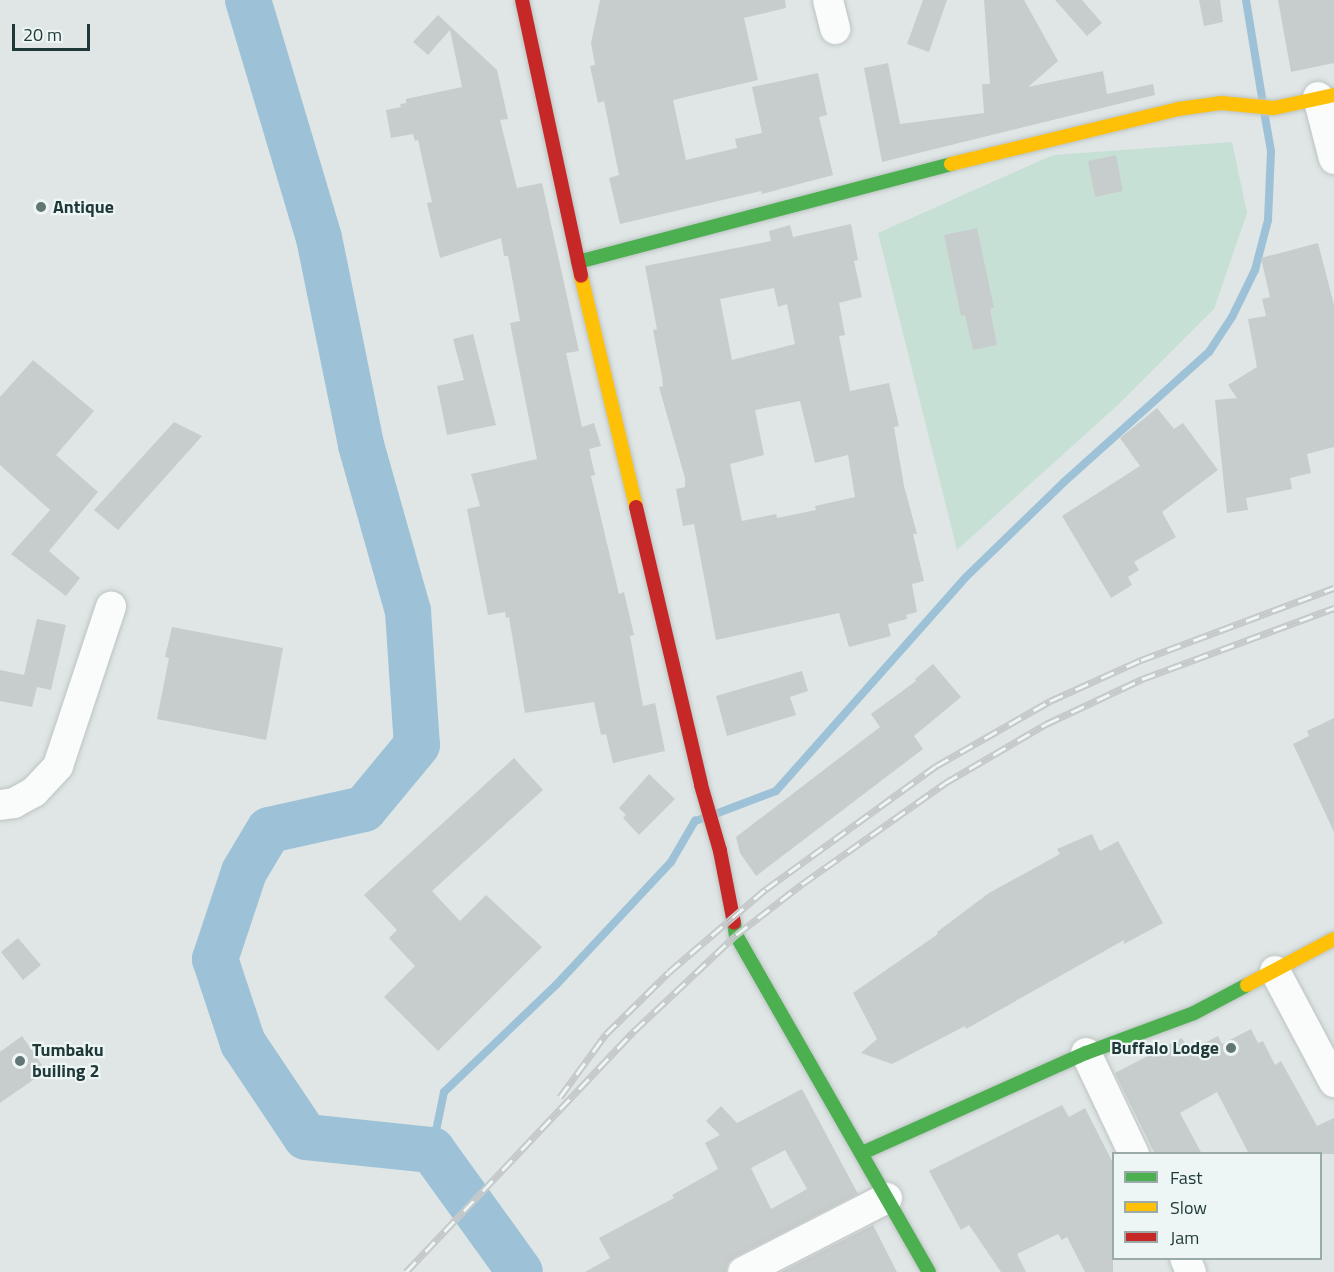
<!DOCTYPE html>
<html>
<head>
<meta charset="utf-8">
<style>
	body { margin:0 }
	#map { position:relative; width:1334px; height:1272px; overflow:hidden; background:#dfe6e5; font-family:"Titillium Web",sans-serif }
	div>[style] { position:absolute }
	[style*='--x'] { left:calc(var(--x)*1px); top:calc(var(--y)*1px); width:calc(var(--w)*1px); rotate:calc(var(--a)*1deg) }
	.green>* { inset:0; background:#c7e0d5 }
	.stream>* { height:8px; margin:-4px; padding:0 4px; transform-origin:4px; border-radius:4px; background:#9dc2d8 }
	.river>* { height:46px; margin:-23px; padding:0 23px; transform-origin:23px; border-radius:23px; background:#9dc2d8 }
	.building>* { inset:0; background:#c7cdcc }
	.roads { filter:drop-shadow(0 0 2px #bcc3c2) drop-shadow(0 0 2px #bcc3c2) }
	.street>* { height:30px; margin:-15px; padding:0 15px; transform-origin:15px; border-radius:15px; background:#fafbfb }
	.fast>* { height:14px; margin:-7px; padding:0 7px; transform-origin:7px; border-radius:7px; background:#4caf50 }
	.slow>* { height:14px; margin:-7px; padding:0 7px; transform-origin:7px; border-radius:7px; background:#ffc107 }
	.jam>* { height:14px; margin:-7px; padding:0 7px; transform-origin:7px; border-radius:7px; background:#c62828 }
	.rail>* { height:7px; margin-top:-3.5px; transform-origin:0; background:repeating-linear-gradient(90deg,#edf6f4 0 14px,#c5c9c9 0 28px); box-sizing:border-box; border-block:2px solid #c5c9c9 }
	.dots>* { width:16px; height:16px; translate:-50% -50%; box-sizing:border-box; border:3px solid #edf6f4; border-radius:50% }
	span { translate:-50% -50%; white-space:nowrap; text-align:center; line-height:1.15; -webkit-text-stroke:4.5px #edf6f4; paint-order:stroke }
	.poi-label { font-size:18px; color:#1e3938; font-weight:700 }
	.left { translate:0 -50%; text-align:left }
	.right { translate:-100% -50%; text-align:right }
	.legend { position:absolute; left:1112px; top:1152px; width:210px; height:108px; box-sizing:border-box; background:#edf6f4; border:2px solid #9aaaa9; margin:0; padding:8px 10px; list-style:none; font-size:18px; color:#1e3938 }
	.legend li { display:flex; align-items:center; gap:12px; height:30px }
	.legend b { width:30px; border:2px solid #9aaaa9 }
	.scale { position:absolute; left:12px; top:24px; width:78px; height:27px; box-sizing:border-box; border:3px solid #1e3938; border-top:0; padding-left:8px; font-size:18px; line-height:21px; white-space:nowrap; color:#1e3938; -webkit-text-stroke:4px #edf6f4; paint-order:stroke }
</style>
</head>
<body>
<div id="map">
	<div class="green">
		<div style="clip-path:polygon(1232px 142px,1247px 213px,1214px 309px,1119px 404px,957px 550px,878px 233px,1053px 155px)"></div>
	</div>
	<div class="stream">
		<div style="--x:1246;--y:0;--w:99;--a:80.7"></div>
		<div style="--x:718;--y:813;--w:62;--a:-20.8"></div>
		<div style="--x:776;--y:791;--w:286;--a:-48.4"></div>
		<div style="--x:966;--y:577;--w:136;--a:-44.1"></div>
		<div style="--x:1064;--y:482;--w:195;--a:-41.9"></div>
		<div style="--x:1209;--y:352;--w:42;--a:-56.7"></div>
		<div style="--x:1232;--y:317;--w:52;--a:-63.9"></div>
		<div style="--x:1255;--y:270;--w:52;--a:-75.4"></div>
		<div style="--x:1268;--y:220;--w:69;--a:-87.5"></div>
		<div style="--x:1271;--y:151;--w:36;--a:-100"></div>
		<div style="--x:432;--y:1150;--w:59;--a:-78.3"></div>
		<div style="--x:444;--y:1092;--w:155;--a:-43.7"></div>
		<div style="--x:556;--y:985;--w:168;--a:-46.9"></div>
		<div style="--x:671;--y:862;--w:48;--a:-59.7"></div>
		<div style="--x:695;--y:821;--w:9;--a:-18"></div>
	</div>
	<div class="river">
		<div style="--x:248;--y:0;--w:248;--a:73.4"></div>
		<div style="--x:319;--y:238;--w:211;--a:78.5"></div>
		<div style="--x:361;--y:445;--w:173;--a:74.2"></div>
		<div style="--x:408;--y:611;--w:134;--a:86.2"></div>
		<div style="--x:417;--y:745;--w:83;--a:129.6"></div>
		<div style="--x:364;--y:809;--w:97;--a:167.5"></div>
		<div style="--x:269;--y:830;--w:49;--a:120.8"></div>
		<div style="--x:244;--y:872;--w:92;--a:108.4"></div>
		<div style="--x:215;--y:959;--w:89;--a:71.6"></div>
		<div style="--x:243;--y:1043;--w:113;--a:56.2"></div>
		<div style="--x:306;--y:1137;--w:127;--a:5.9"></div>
		<div style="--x:432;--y:1150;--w:150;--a:54.2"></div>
	</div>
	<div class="building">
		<div style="clip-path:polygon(600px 0,785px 0,786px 8px,744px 18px,758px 80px,673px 100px,686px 160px,737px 148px,735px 139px,762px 133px,752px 87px,818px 73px,827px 115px,819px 117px,833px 175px,762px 194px,761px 191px,620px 224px,609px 178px,619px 175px,604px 101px,598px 103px,590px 66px,595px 65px,591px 43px)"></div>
		<div style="clip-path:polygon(923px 0,947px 0,929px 52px,907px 44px)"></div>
		<div style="clip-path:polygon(984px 0,1024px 0,1058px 61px,1028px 87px,1103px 71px,1107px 94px,1153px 84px,1155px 95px,882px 162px,864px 68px,888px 63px,900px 124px,984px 113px,982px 84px,990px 84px)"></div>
		<div style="clip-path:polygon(1055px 0,1082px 0,1102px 23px,1087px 36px)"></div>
		<div style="clip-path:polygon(1199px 0,1220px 0,1223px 22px,1204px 26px)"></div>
		<div style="clip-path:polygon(1278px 0,1334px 0,1334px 63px,1291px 72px)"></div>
		<div style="clip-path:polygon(438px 15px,497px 70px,508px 119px,500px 120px,517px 188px,542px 183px,579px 351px,566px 353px,582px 427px,594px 423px,601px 446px,589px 449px,595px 475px,591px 476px,619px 594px,624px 592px,634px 635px,630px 636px,643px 706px,655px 703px,665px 751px,613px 763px,606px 734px,601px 735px,594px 702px,525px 713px,509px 617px,506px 618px,505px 612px,488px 615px,467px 509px,480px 506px,471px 474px,537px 459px,510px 323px,520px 321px,508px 256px,504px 256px,501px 238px,440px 258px,427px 203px,432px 202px,418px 140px,415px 141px,413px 134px,391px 138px,386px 110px,401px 107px,400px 104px,406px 103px,406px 99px,462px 87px,450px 30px,428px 55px,413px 42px)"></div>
		<div style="clip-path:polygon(1116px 155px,1123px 191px,1095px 197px,1088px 161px)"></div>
		<div style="clip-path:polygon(evenodd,851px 224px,858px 260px,854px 261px,862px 297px,839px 303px,845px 335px,839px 336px,850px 391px,889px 383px,899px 426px,894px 427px,904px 486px,917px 534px,913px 534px,924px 581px,912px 584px,917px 612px,906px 615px,907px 619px,888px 624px,891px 636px,849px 647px,839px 613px,716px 640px,694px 524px,683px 526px,676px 489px,685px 487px,685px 478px,659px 387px,663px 386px,662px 377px,653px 330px,657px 329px,645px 266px,771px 241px,769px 231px,790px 225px,793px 237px,851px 224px,774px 288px,778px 307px,787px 304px,795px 344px,732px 360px,720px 299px,774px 288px,851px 224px,800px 401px,815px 463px,848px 455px,855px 497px,815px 506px,816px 510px,777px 518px,776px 514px,742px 521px,730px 464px,764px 455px,755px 410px,800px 401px)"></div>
		<div style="clip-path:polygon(977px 228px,994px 308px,990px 309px,997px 345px,973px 350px,965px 315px,961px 316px,944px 235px)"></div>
		<div style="clip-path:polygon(1318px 243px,1334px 305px,1334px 447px,1307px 454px,1311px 473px,1290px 478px,1292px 489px,1246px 498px,1248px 510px,1227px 513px,1215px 400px,1237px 398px,1228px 385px,1257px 367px,1248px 319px,1266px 316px,1262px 299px,1270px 297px,1261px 258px)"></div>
		<div style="clip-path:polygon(473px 334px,496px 425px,447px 435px,437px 386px,464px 380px,453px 339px)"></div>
		<div style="clip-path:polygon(33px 360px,94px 411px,56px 455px,98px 492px,49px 551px,80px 578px,66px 596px,11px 554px,50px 510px,0 465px,0 397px)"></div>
		<div style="clip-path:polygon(1157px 408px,1174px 429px,1183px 423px,1218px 470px,1162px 512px,1176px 537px,1134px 562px,1139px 570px,1128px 577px,1132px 585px,1111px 598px,1062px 516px,1140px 466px,1120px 438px)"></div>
		<div style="clip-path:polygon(174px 422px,202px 436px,118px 530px,94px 510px)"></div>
		<div style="clip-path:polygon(37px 619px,66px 625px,51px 690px,37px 687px,32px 707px,0 701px,0 670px,24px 675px)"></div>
		<div style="clip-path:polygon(172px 627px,283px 648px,266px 740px,157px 719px,169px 658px,165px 657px)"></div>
		<div style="clip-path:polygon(933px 664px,961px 697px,914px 736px,923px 749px,756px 876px,740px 853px,736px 837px,880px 727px,871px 714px,916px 681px,915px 679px)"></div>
		<div style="clip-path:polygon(802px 671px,808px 691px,790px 697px,796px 715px,727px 736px,716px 696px)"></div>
		<div style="clip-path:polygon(1334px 718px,1334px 832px,1293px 744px,1309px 736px,1307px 731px)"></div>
		<div style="clip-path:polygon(514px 758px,543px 790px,432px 891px,460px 921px,486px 895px,542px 947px,438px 1051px,384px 997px,415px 966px,389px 938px,397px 930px,364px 895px)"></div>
		<div style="clip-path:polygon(649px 774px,675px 799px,639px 835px,623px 818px,626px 815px,619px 808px)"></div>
		<div style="clip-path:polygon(1092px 834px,1100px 851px,1118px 841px,1163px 923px,1124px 944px,1124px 940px,966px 1029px,965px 1026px,892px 1064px,861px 1053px,877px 1039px,853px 993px,938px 934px,937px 932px,989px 893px,1060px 854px,1057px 849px)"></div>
		<div style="clip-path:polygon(18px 938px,41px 965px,23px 980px,1px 952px)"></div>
		<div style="clip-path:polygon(1251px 1029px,1258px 1043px,1263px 1041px,1275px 1065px,1281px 1061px,1317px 1126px,1334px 1118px,1334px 1154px,1249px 1154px,1217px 1092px,1180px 1113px,1202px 1154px,1155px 1154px,1115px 1073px,1182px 1038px,1189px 1051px,1218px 1036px,1222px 1044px)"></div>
		<div style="clip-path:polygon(22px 1036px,46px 1071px,0 1103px,0 1052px)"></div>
		<div style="clip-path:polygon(evenodd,802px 1089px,858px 1194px,735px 1257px,728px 1263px,726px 1272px,585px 1272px,610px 1258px,599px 1238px,674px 1198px,672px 1195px,718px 1169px,705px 1143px,720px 1135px,706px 1121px,721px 1106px,737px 1123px,802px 1089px,785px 1150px,807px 1189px,771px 1209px,751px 1168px,785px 1150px)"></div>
		<div style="clip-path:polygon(1062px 1105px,1069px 1117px,1085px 1108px,1113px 1163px,1113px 1272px,1085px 1272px,1067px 1237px,1062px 1240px,1058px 1234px,1017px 1254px,1026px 1272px,1001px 1272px,969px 1225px,961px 1230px,929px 1171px)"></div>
		<div style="clip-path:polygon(873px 1225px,897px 1272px,781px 1272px)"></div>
	</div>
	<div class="roads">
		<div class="street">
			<div style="--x:828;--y:0;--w:30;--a:76"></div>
			<div style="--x:1318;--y:97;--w:64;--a:75.5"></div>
			<div style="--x:0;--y:805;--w:14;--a:-8"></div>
			<div style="--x:14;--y:803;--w:23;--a:-29"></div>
			<div style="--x:34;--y:792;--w:35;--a:-47"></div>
			<div style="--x:58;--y:766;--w:168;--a:-71.6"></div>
			<div style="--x:1275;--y:971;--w:126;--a:62"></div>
			<div style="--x:1086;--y:1053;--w:112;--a:64.6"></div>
			<div style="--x:1185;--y:1258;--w:15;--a:67"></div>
			<div style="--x:743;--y:1272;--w:162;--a:-27.2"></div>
		</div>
		<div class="fast">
			<div style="--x:578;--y:262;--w:386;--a:-14.7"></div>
			<div style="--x:734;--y:923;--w:12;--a:81"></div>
			<div style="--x:736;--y:935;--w:388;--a:60.2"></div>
			<div style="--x:862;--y:1153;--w:245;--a:-24.1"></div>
			<div style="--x:1086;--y:1053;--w:115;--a:-20.3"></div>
			<div style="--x:1194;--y:1013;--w:60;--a:-27.8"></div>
		</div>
		<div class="slow">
			<div style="--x:951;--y:164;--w:234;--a:-13.6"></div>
			<div style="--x:1178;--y:109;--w:43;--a:-7.9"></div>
			<div style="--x:1221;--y:103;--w:53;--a:5.4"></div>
			<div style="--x:1274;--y:108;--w:61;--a:-12.2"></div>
			<div style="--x:581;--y:276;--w:237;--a:76.6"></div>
			<div style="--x:1247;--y:985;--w:98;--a:-27.9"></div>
		</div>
		<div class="jam">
			<div style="--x:522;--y:0;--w:282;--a:77.9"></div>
			<div style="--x:636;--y:507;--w:285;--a:76.8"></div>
			<div style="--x:701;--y:785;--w:69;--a:73.9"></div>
			<div style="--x:720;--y:851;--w:73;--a:79"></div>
		</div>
	</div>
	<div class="rail">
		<div style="--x:560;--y:1097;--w:78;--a:-53.9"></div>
		<div style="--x:606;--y:1034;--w:88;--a:-44.5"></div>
		<div style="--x:669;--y:972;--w:128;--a:-40.6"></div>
		<div style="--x:766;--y:889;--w:210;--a:-35.9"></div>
		<div style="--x:936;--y:766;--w:131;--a:-29.7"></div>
		<div style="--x:1050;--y:701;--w:100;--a:-24.3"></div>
		<div style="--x:1141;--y:660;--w:206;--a:-20.5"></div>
		<div style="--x:406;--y:1272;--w:332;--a:-46.6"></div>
		<div style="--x:634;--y:1031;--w:140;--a:-43.3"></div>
		<div style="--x:736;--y:935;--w:83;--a:-37.7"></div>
		<div style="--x:802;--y:884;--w:175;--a:-35.2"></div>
		<div style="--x:945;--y:783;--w:117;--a:-30.3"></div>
		<div style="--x:1046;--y:724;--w:106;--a:-25.1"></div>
		<div style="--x:1142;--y:679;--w:205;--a:-20.3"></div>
	</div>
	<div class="dots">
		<div style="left:41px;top:207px;background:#627675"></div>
		<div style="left:1231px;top:1048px;background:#627675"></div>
		<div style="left:20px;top:1061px;background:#627675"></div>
	</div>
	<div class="poi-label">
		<span class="left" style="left:53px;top:207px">Antique</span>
		<span class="right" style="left:1219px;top:1048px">Buffalo Lodge</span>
		<span class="left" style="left:32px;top:1061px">Tumbaku<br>builing 2</span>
	</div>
	<ul class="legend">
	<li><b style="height:8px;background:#4caf50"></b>Fast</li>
	<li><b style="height:8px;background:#ffc107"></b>Slow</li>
	<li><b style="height:8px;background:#c62828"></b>Jam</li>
	</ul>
	<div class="scale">20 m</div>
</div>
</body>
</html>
